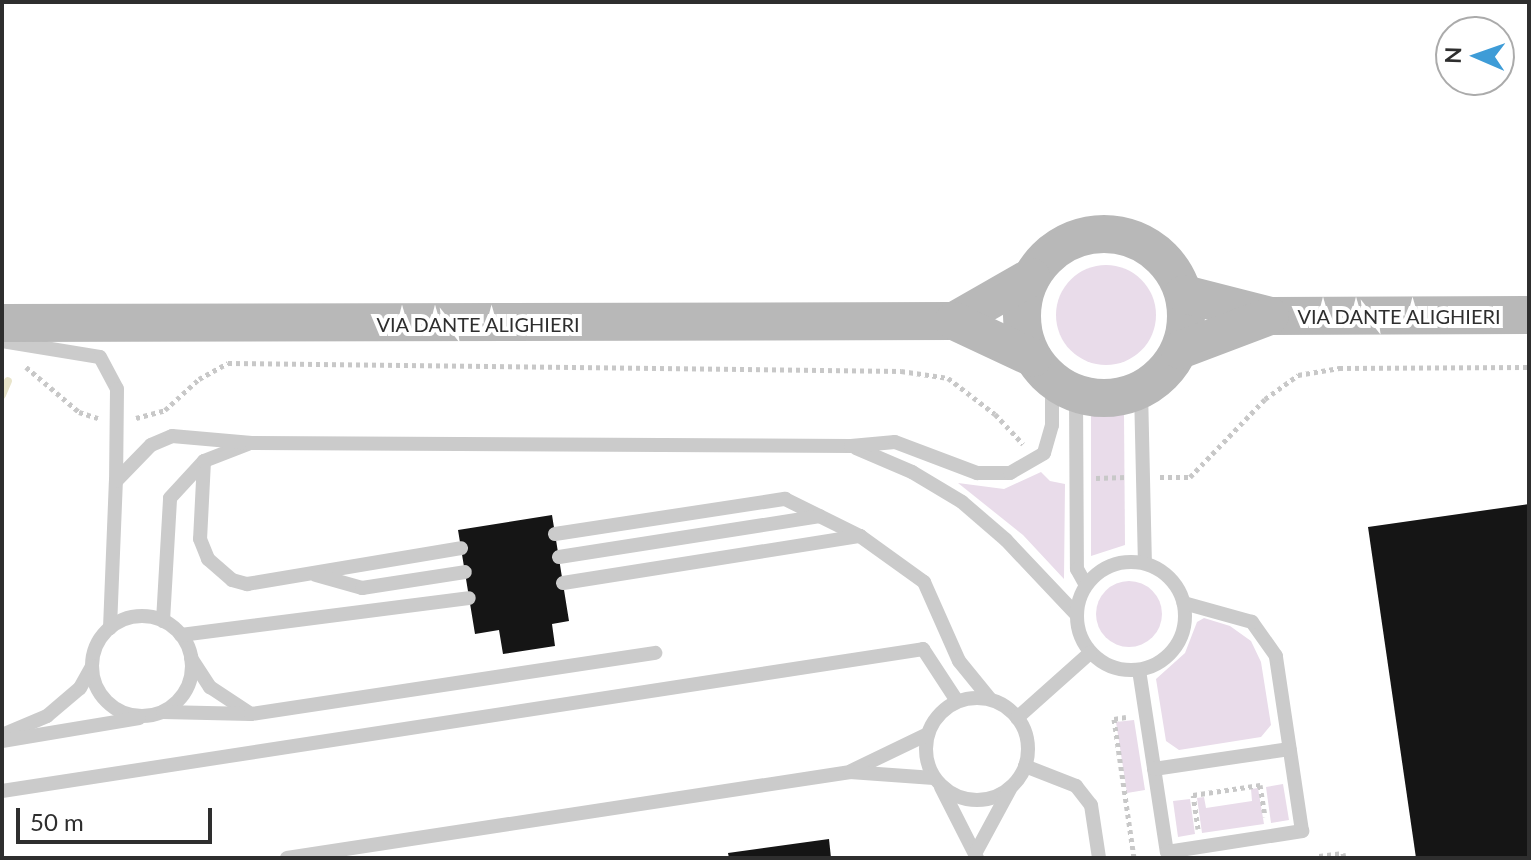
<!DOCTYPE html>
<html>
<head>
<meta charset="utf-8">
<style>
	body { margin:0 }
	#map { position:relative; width:1531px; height:860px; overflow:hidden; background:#fff; font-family:Lato,sans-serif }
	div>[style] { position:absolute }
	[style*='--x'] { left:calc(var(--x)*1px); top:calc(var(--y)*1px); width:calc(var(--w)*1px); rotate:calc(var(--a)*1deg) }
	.green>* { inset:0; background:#e9dcea }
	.round { border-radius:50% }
	.stream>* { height:8px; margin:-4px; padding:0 4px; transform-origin:4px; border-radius:4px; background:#e8e4ca }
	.building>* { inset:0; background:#151515 }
	.path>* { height:5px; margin-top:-2.5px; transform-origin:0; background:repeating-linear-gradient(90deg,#c8c8c8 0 4px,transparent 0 8px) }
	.lane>* { height:14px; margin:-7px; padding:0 7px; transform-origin:7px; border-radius:7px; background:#cbcbcb }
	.lane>.ring { margin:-7px; padding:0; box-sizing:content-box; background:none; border:14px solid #cbcbcb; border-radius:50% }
	.secondary>* { height:38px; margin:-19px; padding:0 19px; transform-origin:19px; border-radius:19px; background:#b8b8b8 }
	.secondary>.ring { margin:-19px; padding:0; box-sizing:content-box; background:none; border:38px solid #b8b8b8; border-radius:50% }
	span { translate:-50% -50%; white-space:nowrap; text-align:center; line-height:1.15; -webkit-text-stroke:8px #fff; paint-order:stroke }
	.street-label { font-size:20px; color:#2e2e2e }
	.frame { position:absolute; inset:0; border:4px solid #2e2e2e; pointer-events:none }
	.north { position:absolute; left:1435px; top:16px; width:80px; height:80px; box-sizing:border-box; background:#fff; border:2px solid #ababab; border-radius:50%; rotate:272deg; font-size:22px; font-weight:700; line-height:32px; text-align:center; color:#2e2e2e }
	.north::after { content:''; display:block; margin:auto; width:28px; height:36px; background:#3e9cd7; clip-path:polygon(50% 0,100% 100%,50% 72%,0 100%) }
	.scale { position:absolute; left:16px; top:808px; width:196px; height:36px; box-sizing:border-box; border:4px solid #2e2e2e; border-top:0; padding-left:10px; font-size:24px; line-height:28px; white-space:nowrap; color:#2e2e2e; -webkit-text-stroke:6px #fff; paint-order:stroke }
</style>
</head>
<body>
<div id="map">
	<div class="green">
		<div class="round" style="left:1056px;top:265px;width:100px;height:100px"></div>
		<div style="clip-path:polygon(1091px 414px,1124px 414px,1125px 545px,1091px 556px)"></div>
		<div style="clip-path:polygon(1041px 472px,1050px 481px,1065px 484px,1064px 579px,1023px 535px,958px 483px,1004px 489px)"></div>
		<div class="round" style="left:1096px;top:581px;width:66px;height:66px"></div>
		<div style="clip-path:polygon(1204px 618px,1230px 626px,1251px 641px,1261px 662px,1271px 725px,1261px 737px,1179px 750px,1166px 741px,1156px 679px,1185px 653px,1197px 622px)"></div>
		<div style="clip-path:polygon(1134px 720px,1145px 790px,1127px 793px,1116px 722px)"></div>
		<div style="clip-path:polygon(1283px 784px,1289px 820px,1271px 823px,1266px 787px)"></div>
		<div style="clip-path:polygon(1258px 788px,1264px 824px,1202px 833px,1197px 798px,1204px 797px,1206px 808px,1252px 801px,1251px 789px)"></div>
		<div style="clip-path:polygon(1190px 799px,1195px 834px,1178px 837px,1173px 801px)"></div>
	</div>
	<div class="stream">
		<div style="--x:2;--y:395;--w:15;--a:-67"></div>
	</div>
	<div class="building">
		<div style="clip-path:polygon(1529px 504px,1529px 858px,1416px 858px,1368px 527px)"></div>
		<div style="clip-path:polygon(552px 515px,569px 621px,552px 624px,555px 646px,503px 654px,499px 630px,475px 634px,458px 530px)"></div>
		<div style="clip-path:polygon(829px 839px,831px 858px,729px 858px,728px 853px)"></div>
	</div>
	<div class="path">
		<div style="--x:26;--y:367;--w:70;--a:40.3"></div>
		<div style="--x:79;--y:412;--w:20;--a:18"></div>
		<div style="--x:136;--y:418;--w:30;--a:-15"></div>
		<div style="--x:165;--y:410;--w:46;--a:-42.4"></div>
		<div style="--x:199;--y:379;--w:33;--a:-29"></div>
		<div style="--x:228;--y:363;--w:673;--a:0.68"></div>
		<div style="--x:901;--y:371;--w:48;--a:8.5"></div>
		<div style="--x:948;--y:378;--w:59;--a:37.5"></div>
		<div style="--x:995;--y:414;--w:41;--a:47"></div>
		<div style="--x:1160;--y:477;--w:30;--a:0"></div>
		<div style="--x:1190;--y:477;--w:108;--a:-46.1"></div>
		<div style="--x:1265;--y:399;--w:41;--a:-36"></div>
		<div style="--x:1298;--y:375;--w:42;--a:-9.7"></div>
		<div style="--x:1339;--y:368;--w:190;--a:-0.3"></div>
		<div style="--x:1096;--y:478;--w:30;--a:-2"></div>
		<div style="--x:1126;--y:717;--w:12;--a:171"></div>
		<div style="--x:1114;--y:719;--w:140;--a:81.8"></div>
		<div style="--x:1198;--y:829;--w:34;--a:-98"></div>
		<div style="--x:1193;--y:795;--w:68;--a:-8.5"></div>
		<div style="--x:1260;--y:785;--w:32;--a:81"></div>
		<div style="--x:1319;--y:856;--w:24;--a:-7"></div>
		<div style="--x:1343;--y:853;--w:5;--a:79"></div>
	</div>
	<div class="lane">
		<div style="--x:2;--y:341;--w:99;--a:9.3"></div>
		<div style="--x:100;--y:357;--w:36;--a:62"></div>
		<div style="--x:117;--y:389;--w:92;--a:90.6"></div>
		<div style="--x:1141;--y:390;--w:173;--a:88.7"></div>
		<div style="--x:1076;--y:393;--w:176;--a:89.7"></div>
		<div style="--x:1077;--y:569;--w:18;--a:61"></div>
		<div style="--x:856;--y:448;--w:61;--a:23.2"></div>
		<div style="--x:912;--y:472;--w:58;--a:31"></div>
		<div style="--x:962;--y:502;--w:58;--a:40.8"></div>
		<div style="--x:1006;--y:540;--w:103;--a:46.6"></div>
		<div style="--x:204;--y:461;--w:78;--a:92.9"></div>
		<div style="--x:200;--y:539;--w:22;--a:68"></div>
		<div style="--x:208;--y:559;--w:32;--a:41"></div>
		<div style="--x:232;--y:580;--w:16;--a:15"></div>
		<div style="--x:247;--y:584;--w:217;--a:-9.5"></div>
		<div style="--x:555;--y:534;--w:233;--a:-8.7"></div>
		<div style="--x:785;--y:499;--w:84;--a:26.3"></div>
		<div style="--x:860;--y:536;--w:79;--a:35.7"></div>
		<div style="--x:924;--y:582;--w:86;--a:66.1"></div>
		<div style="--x:959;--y:661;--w:49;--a:50.8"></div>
		<div style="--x:559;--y:557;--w:264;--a:-8.9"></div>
		<div class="ring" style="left:1077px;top:562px;width:94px;height:94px"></div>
		<div style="--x:316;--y:575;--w:48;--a:15.8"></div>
		<div style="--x:362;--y:588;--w:104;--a:-8.8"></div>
		<div style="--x:563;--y:583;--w:301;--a:-9"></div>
		<div class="ring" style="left:92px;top:616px;width:86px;height:86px"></div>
		<div style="--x:163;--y:621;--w:123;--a:-86.7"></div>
		<div style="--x:170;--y:498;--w:50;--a:-47.4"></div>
		<div style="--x:204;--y:461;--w:47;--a:-21.1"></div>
		<div style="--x:110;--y:628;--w:147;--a:-87.7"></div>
		<div style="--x:116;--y:481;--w:50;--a:-45.8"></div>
		<div style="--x:151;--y:445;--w:23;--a:-23"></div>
		<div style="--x:172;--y:436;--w:80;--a:5"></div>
		<div style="--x:252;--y:443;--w:599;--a:0.29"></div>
		<div style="--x:851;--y:446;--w:44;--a:-5.2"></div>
		<div style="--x:895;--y:442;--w:88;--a:20.7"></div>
		<div style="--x:977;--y:473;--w:33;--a:0"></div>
		<div style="--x:1010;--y:473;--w:39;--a:-30"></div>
		<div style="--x:1044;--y:453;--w:29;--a:-74"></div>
		<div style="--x:1052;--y:425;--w:45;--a:-90"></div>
		<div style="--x:181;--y:635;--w:290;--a:-7.3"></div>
		<div style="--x:191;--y:658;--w:35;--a:57"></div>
		<div style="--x:210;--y:687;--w:49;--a:33.4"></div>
		<div style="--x:1139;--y:670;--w:184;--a:81.3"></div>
		<div style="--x:1167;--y:852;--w:137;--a:-8.8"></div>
		<div style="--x:1302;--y:831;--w:177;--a:-98.5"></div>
		<div style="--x:1276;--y:656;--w:42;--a:-125.2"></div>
		<div style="--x:1252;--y:622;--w:71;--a:-164.4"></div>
		<div class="ring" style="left:926px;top:698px;width:88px;height:88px"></div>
		<div style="--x:163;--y:712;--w:88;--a:1.3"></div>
		<div style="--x:251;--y:714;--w:409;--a:-8.6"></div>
		<div style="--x:1017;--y:718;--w:98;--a:-41.7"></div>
		<div style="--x:2;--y:735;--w:49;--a:-22.9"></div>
		<div style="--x:47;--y:716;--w:43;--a:-40.3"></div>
		<div style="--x:80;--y:688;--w:25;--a:-61"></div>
		<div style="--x:2;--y:741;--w:139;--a:-9.5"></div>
		<div style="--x:1025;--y:766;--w:55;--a:21.4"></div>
		<div style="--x:1076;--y:786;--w:24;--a:52"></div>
		<div style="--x:1091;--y:805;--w:54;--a:81.4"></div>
		<div style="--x:1154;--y:769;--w:137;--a:-8.4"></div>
		<div style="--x:851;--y:771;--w:85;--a:-25.7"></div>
		<div style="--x:941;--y:787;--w:80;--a:63.1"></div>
		<div style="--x:2;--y:791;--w:932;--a:-8.76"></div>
		<div style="--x:923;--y:649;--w:62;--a:56.8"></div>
		<div style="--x:976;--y:852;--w:72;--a:-61.6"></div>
		<div style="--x:287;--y:858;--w:570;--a:-8.68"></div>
		<div style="--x:850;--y:772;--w:84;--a:4.1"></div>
	</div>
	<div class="secondary">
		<div class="ring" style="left:1022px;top:234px;width:126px;height:126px"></div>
		<div style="--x:1184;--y:294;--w:89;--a:14.3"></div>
		<div style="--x:1270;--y:316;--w:259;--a:-0.2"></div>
		<div style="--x:954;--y:321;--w:89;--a:-29.7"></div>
		<div style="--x:2;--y:323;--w:952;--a:-0.12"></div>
		<div style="--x:954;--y:321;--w:87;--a:25.1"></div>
		<div style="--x:1180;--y:350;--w:96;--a:-20.7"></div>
	</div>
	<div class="street-label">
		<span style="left:1399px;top:316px">VIA DANTE ALIGHIERI</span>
		<span style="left:478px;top:324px">VIA DANTE ALIGHIERI</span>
	</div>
	<div class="frame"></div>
	<div class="north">N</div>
	<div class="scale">50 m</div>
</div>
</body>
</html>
